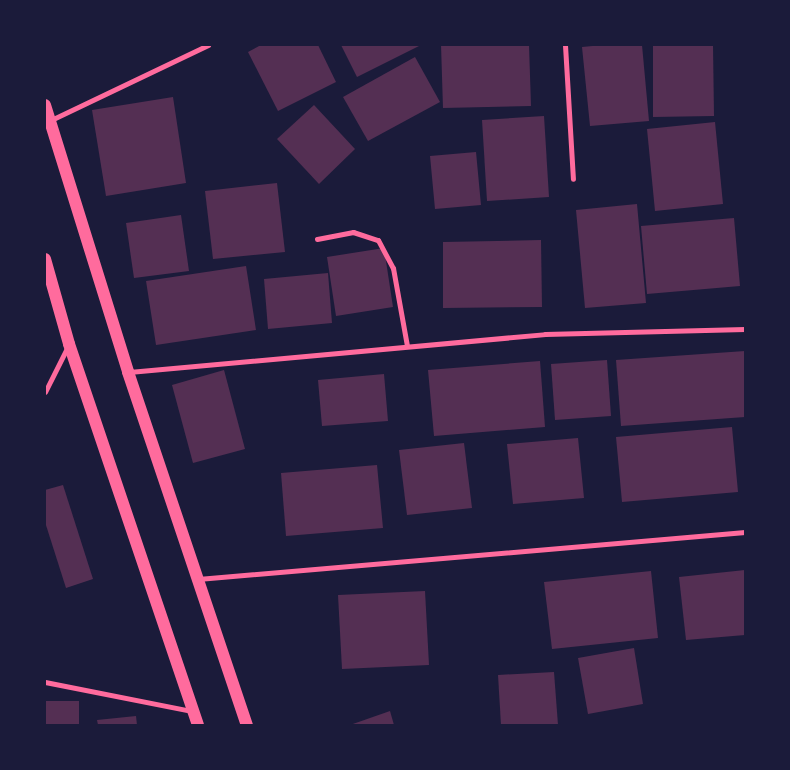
<!DOCTYPE html>
<html>
<head>
<meta charset="utf-8">
<style>
	body { margin:0 }
	#map { position:relative; width:790px; height:770px; overflow:hidden; background:#1b1b3a; font-family:Manrope,sans-serif }
	div>[style] { position:absolute }
	[style*='--x'] { left:calc(var(--x)*1px); top:calc(var(--y)*1px); width:calc(var(--w)*1px); rotate:calc(var(--a)*1deg) }
	.building>* { inset:0; background:#542f53 }
	.minor>* { height:5px; margin:-2.5px; padding:0 2.5px; transform-origin:2.5px; border-radius:2.5px; background:#ff6b9d }
	.primary>* { height:12px; margin:-6px; padding:0 6px; transform-origin:6px; border-radius:6px; background:#ff6b9d }
	span { translate:-50% -50%; white-space:nowrap; text-align:center; line-height:1.15; -webkit-text-stroke:4.5px #1b1b3a; paint-order:stroke }
	.frame { position:absolute; inset:0; border:46px solid #1b1b3a; pointer-events:none }
</style>
</head>
<body>
<div id="map">
	<div class="building">
		<div style="clip-path:polygon(261px 45px,318px 45px,336px 82px,278px 111px,248px 52px)"></div>
		<div style="clip-path:polygon(341px 45px,421px 45px,357px 77px)"></div>
		<div style="clip-path:polygon(441px 45px,529px 45px,531px 106px,443px 108px)"></div>
		<div style="clip-path:polygon(603px 45px,642px 45px,649px 121px,590px 126px,582px 47px)"></div>
		<div style="clip-path:polygon(653px 45px,713px 45px,714px 116px,653px 117px)"></div>
		<div style="clip-path:polygon(415px 57px,440px 102px,368px 141px,343px 97px)"></div>
		<div style="clip-path:polygon(173px 97px,186px 183px,106px 196px,92px 110px)"></div>
		<div style="clip-path:polygon(314px 105px,355px 149px,319px 184px,277px 139px)"></div>
		<div style="clip-path:polygon(544px 116px,549px 197px,487px 201px,482px 120px)"></div>
		<div style="clip-path:polygon(715px 122px,723px 204px,655px 211px,647px 129px)"></div>
		<div style="clip-path:polygon(476px 152px,481px 205px,435px 209px,430px 156px)"></div>
		<div style="clip-path:polygon(277px 183px,285px 252px,213px 259px,205px 191px)"></div>
		<div style="clip-path:polygon(637px 204px,646px 303px,585px 308px,576px 210px)"></div>
		<div style="clip-path:polygon(181px 215px,189px 271px,134px 278px,126px 223px)"></div>
		<div style="clip-path:polygon(734px 218px,740px 286px,647px 294px,641px 226px)"></div>
		<div style="clip-path:polygon(541px 240px,542px 307px,443px 308px,443px 242px)"></div>
		<div style="clip-path:polygon(384px 248px,393px 307px,336px 316px,327px 257px)"></div>
		<div style="clip-path:polygon(246px 266px,256px 330px,156px 345px,146px 281px)"></div>
		<div style="clip-path:polygon(328px 273px,332px 323px,268px 329px,264px 279px)"></div>
		<div style="clip-path:polygon(745px 351px,745px 417px,621px 426px,616px 360px)"></div>
		<div style="clip-path:polygon(607px 360px,611px 416px,555px 420px,551px 364px)"></div>
		<div style="clip-path:polygon(540px 361px,545px 427px,434px 436px,428px 370px)"></div>
		<div style="clip-path:polygon(224px 370px,245px 449px,193px 463px,172px 385px)"></div>
		<div style="clip-path:polygon(384px 374px,388px 421px,322px 426px,318px 380px)"></div>
		<div style="clip-path:polygon(732px 427px,738px 492px,622px 502px,616px 437px)"></div>
		<div style="clip-path:polygon(578px 438px,584px 498px,513px 504px,507px 444px)"></div>
		<div style="clip-path:polygon(464px 443px,472px 508px,407px 515px,399px 450px)"></div>
		<div style="clip-path:polygon(377px 465px,383px 528px,286px 536px,281px 473px)"></div>
		<div style="clip-path:polygon(63px 485px,93px 579px,66px 588px,45px 522px,45px 490px)"></div>
		<div style="clip-path:polygon(745px 570px,745px 635px,686px 640px,679px 577px)"></div>
		<div style="clip-path:polygon(651px 571px,658px 638px,552px 649px,544px 582px)"></div>
		<div style="clip-path:polygon(425px 591px,429px 665px,342px 669px,338px 595px)"></div>
		<div style="clip-path:polygon(634px 648px,643px 704px,588px 714px,578px 658px)"></div>
		<div style="clip-path:polygon(554px 672px,558px 725px,501px 725px,498px 675px)"></div>
		<div style="clip-path:polygon(45px 701px,79px 701px,79px 725px,45px 725px)"></div>
		<div style="clip-path:polygon(390px 711px,394px 725px,350px 725px)"></div>
		<div style="clip-path:polygon(136px 716px,137px 725px,98px 725px,97px 720px)"></div>
	</div>
	<div class="minor">
		<div style="--x:565;--y:45;--w:134;--a:86.6"></div>
		<div style="--x:51;--y:120;--w:174;--a:-25.5"></div>
		<div style="--x:317;--y:239;--w:37;--a:-11"></div>
		<div style="--x:353;--y:232;--w:26;--a:18"></div>
		<div style="--x:378;--y:240;--w:32;--a:62"></div>
		<div style="--x:393;--y:268;--w:79;--a:79.8"></div>
		<div style="--x:129;--y:372;--w:418;--a:-5.2"></div>
		<div style="--x:545;--y:334;--w:200;--a:-1.4"></div>
		<div style="--x:45;--y:392;--w:51;--a:-63.4"></div>
		<div style="--x:198;--y:579;--w:549;--a:-4.91"></div>
		<div style="--x:45;--y:682;--w:150;--a:11.2"></div>
	</div>
	<div class="primary">
		<div style="--x:45;--y:105;--w:280;--a:72.7"></div>
		<div style="--x:128;--y:372;--w:373;--a:71.4"></div>
		<div style="--x:45;--y:259;--w:88;--a:74.2"></div>
		<div style="--x:69;--y:344;--w:402;--a:71.3"></div>
	</div>
	<div class="frame"></div>
</div>
</body>
</html>
